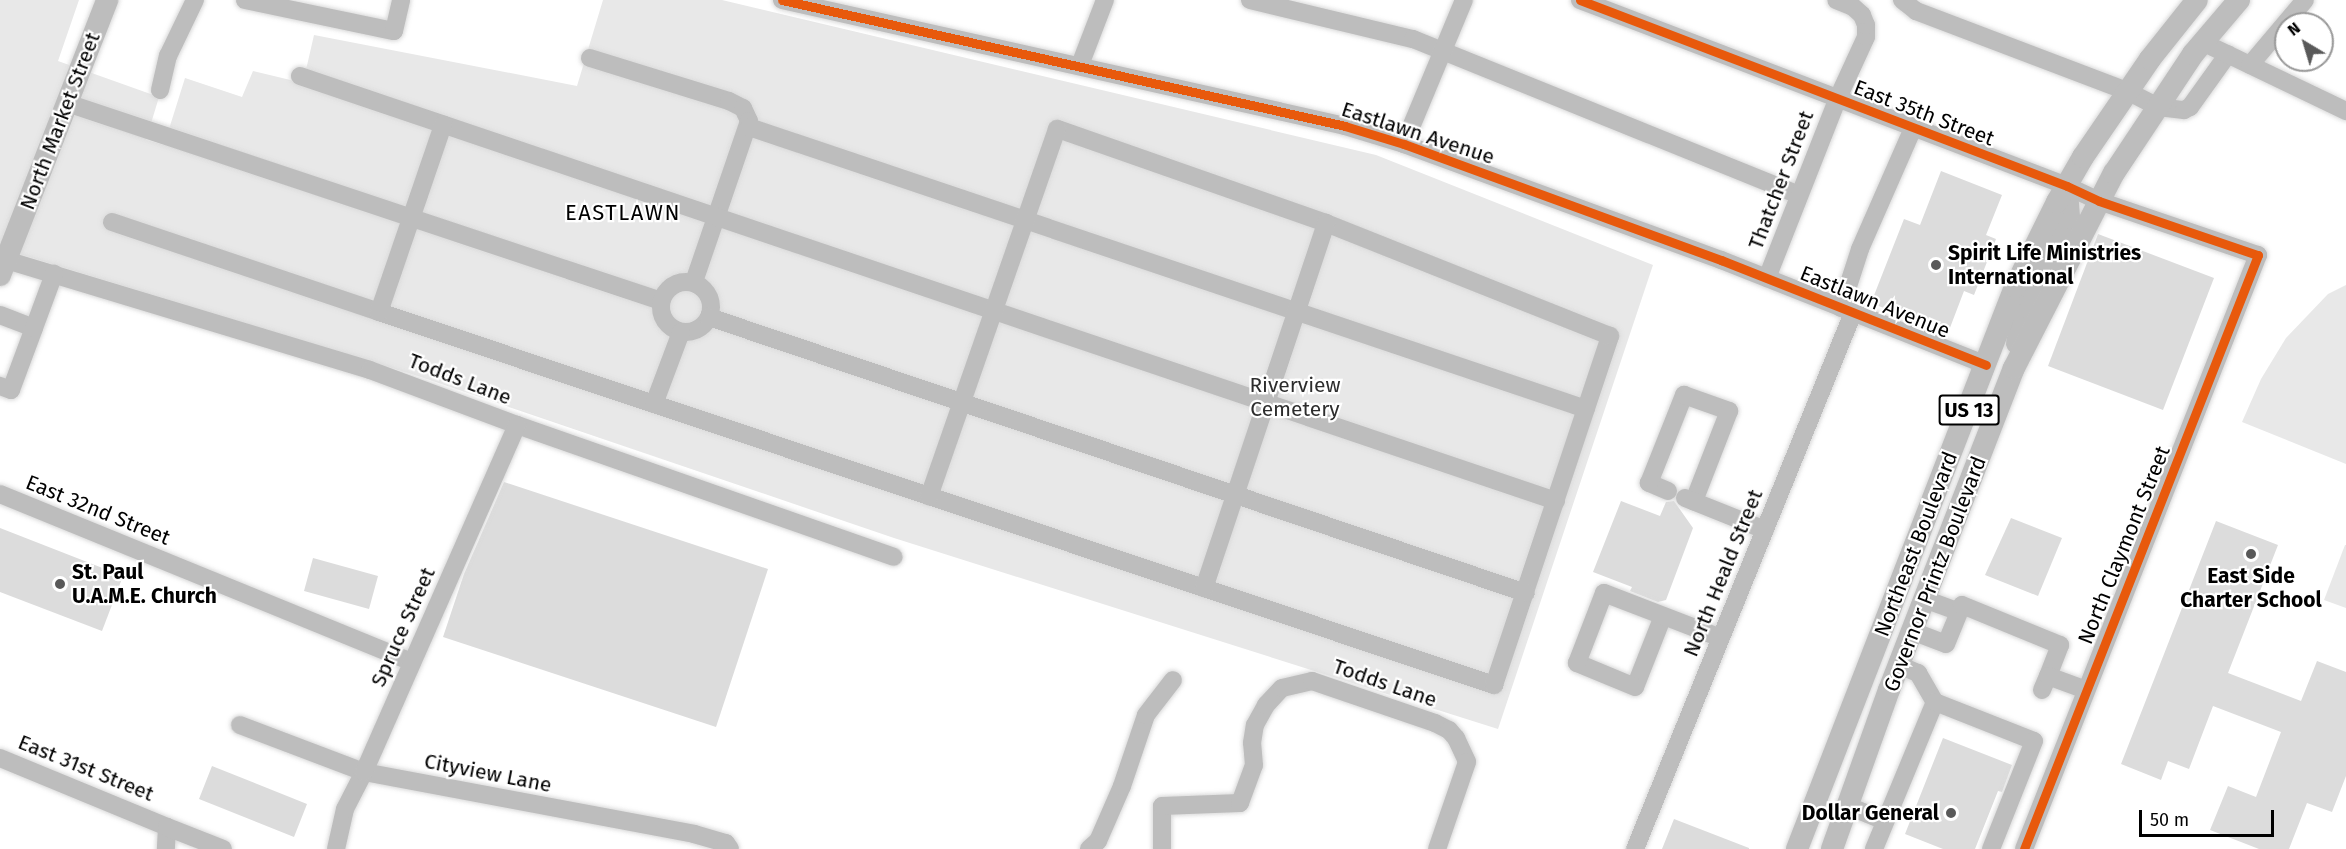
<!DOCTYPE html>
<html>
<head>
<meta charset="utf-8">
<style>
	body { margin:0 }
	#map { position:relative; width:2346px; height:849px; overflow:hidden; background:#fff; font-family:"Fira Sans",sans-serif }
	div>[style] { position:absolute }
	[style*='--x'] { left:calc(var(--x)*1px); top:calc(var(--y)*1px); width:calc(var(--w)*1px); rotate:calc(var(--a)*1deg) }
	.green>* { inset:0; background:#e8e8e8 }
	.building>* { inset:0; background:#dcdcdc }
	.roads { filter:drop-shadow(0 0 2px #dbdbdb) drop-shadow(0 0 2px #dbdbdb) }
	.minor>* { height:18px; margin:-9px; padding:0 9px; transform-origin:9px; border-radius:9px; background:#bdbdbd }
	.minor>.ring { margin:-9px; padding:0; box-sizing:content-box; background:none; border:18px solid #bdbdbd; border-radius:50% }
	.major>* { height:22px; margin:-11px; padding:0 11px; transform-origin:11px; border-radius:11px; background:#bdbdbd }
	.cycleway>* { height:9px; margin:-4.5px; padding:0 4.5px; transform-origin:4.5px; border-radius:4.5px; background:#e8590c }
	.dots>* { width:16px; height:16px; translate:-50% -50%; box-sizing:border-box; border:3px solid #fff; border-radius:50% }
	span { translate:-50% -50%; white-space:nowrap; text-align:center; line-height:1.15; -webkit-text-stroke:4.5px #fff; paint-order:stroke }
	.shield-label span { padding:2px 4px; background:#fff; border:2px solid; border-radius:4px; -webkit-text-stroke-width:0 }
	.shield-label { font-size:20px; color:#000; font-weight:700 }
	.street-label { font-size:21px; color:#000 }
	.poi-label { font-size:21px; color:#000; font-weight:700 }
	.left { translate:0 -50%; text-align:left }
	.right { translate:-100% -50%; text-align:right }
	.park-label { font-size:21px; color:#2d2d2d }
	.neighbourhood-label { font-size:22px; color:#000; letter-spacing:1.5px }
	.north { position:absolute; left:2274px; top:12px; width:60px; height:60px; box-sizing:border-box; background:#fff; border:2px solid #999; border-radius:50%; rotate:322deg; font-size:16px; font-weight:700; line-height:24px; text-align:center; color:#000 }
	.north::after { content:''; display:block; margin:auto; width:21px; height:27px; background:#595959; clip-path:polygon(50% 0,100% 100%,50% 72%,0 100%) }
	.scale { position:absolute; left:2139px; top:810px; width:135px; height:27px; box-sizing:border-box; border:3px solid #000; border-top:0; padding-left:8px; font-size:18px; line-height:21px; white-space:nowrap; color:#000; -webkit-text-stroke:4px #fff; paint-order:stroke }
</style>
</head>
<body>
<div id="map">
	<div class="green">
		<div style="clip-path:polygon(0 0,79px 0,58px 61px,159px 97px,146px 140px,164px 145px,185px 78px,242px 97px,253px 71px,303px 83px,314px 35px,577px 86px,603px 0,722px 0,1376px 155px,1653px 265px,1498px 729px,894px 538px,418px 376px,0 248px)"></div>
		<div style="clip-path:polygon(2346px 285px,2346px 464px,2242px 422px,2261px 379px,2286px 338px,2328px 294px)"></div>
		<div style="clip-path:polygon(2345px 545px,2346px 545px,2346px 608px,2324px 600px)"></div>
	</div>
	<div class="building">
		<div style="clip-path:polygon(1941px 171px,2002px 195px,1986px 235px,1996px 239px,1974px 295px,1964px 291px,1948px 333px,1871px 303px,1904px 219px,1920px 225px)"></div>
		<div style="clip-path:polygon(2098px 234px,2214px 278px,2163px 410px,2048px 366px)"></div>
		<div style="clip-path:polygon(504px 482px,768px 569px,716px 727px,443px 637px,464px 574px)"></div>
		<div style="clip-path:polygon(1621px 501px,1660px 516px,1666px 502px,1674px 501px,1693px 528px,1666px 600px,1658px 602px,1630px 591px,1632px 587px,1593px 572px)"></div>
		<div style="clip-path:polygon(2011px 518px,2062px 538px,2038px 596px,1985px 575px)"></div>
		<div style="clip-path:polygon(2216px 521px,2278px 545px,2228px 673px,2301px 701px,2317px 661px,2346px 672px,2346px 776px,2332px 812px,2307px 803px,2289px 849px,2259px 849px,2210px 830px,2228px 786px,2256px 797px,2281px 732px,2213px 706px,2189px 769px,2168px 761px,2161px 780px,2121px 764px)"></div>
		<div style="clip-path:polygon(0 528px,123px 576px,102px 631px,0 592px)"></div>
		<div style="clip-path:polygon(313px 558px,378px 576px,369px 609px,304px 591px)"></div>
		<div style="clip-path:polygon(1943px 738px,2012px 765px,2002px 792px,1998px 791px,1975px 849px,1943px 849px,1905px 834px)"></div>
		<div style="clip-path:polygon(212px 766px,307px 804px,294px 837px,199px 799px)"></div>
		<div style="clip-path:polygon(1674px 819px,1749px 848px,1749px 849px,1662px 849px)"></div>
	</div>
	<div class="roads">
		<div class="minor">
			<div style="--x:245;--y:0;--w:152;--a:11.8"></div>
			<div style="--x:394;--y:31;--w:32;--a:-77"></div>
			<div style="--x:782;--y:0;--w:577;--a:12.61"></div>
			<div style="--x:1345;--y:126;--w:62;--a:17"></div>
			<div style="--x:1404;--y:144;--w:338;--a:20.1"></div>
			<div style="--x:1721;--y:260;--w:285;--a:21.6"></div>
			<div style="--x:1250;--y:0;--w:168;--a:13.5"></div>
			<div style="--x:1413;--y:39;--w:416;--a:22"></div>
			<div style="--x:1580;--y:0;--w:521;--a:20.9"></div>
			<div style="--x:2067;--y:186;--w:35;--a:25"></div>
			<div style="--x:2099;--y:201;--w:168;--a:18.8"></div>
			<div style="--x:2258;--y:255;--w:638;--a:111.5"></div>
			<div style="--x:1902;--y:0;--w:18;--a:38"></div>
			<div style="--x:1916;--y:11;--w:226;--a:20.8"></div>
			<div style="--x:2127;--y:91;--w:35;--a:27"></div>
			<div style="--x:2158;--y:107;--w:26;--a:7"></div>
			<div style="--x:2184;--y:110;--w:7;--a:-27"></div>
			<div style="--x:2190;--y:107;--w:65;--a:-54.4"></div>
			<div style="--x:2202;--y:42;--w:160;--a:25.6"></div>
			<div style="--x:590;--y:58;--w:145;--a:17.2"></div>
			<div style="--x:729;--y:101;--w:16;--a:27"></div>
			<div style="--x:743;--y:108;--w:14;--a:65"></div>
			<div style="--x:749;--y:121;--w:170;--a:108.9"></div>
			<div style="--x:1080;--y:65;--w:70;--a:-69"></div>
			<div style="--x:2250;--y:65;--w:85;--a:-49.8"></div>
			<div style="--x:300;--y:76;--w:1326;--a:18.69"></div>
			<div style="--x:160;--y:90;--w:35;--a:-77"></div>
			<div style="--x:168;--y:56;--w:62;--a:-64.3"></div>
			<div style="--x:67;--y:103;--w:626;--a:18.43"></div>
			<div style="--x:749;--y:127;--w:883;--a:18.62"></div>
			<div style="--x:1404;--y:144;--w:156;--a:-67.4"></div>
			<div style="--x:112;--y:222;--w:282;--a:18.6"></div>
			<div style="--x:379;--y:312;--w:580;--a:18.5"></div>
			<div style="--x:929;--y:496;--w:596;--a:18.5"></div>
			<div style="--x:1494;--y:685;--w:368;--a:-71.6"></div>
			<div style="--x:1610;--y:336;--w:306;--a:-158.3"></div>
			<div style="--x:1326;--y:223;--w:285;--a:-160.7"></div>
			<div style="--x:1057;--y:129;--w:389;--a:109.2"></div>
			<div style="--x:6;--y:260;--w:380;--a:16.8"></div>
			<div style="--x:370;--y:370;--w:157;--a:20.5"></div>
			<div style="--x:517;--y:425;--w:399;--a:19.3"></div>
			<div style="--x:1767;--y:278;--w:191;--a:-68.5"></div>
			<div style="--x:1837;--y:100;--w:69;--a:-65.3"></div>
			<div style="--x:1866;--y:37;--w:12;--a:-90"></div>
			<div style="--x:1866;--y:25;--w:11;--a:-112"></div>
			<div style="--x:1862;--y:15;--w:12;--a:-138"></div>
			<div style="--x:1853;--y:7;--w:18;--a:-158"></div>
			<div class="ring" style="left:661px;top:282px;width:32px;height:32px"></div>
			<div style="--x:1841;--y:308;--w:62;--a:-72.1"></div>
			<div style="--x:1860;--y:249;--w:132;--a:-66.3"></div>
			<div style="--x:379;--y:312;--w:198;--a:-71.1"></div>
			<div style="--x:0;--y:315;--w:36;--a:21"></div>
			<div style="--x:34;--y:328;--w:66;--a:110.4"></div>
			<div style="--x:11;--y:390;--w:12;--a:-160"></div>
			<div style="--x:709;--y:317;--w:862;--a:18.67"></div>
			<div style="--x:34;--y:328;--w:58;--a:-69.7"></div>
			<div style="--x:654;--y:404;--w:77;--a:-69.4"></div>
			<div style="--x:1668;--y:491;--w:21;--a:-157"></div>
			<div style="--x:1649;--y:483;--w:95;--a:-68.3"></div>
			<div style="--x:1684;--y:395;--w:48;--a:19.6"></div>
			<div style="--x:1729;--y:411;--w:97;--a:111.3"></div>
			<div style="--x:0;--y:494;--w:445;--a:22.2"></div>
			<div style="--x:1685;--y:498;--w:86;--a:21.8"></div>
			<div style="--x:1204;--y:588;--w:385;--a:-71.5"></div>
			<div style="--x:1924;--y:599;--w:37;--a:20"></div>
			<div style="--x:1663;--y:616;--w:76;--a:111.5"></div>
			<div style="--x:1635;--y:687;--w:63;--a:-157.5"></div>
			<div style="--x:1577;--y:663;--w:75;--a:-68.9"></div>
			<div style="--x:1604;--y:593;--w:125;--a:21"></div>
			<div style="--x:1912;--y:631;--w:36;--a:21"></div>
			<div style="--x:1946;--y:644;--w:42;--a:-67.7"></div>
			<div style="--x:1962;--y:605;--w:106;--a:22.2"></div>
			<div style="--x:2060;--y:645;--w:33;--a:111"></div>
			<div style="--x:1899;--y:665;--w:21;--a:23"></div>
			<div style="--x:1918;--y:673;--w:34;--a:60"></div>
			<div style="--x:2042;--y:690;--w:15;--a:-67"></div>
			<div style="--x:2048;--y:676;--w:40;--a:20.2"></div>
			<div style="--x:240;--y:725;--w:133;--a:20.8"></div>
			<div style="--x:364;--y:772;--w:336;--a:10.6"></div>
			<div style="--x:694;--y:834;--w:33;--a:16"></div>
			<div style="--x:726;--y:843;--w:7;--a:56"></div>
			<div style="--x:0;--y:758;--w:181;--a:22.4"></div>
			<div style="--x:167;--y:827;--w:22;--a:93"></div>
			<div style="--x:1848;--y:806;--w:40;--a:22"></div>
			<div style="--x:167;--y:827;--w:60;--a:21.4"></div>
			<div style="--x:336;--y:849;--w:41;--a:-77.3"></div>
			<div style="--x:345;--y:809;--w:42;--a:-62.8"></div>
			<div style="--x:364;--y:772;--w:379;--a:-66.2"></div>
			<div style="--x:1089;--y:849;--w:12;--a:-42"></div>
			<div style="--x:1098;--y:841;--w:60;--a:-66.4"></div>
			<div style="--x:1122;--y:786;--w:75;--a:-71.3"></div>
			<div style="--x:1146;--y:715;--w:44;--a:-52.4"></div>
			<div style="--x:1162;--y:849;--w:43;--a:-90"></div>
			<div style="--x:1162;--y:806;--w:78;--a:-2.2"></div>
			<div style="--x:1240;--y:803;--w:40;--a:-69.8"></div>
			<div style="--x:1254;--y:765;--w:22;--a:-95"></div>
			<div style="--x:1252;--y:743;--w:18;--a:-81"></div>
			<div style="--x:1255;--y:725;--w:23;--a:-61"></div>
			<div style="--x:1266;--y:705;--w:23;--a:-47"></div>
			<div style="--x:1282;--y:688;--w:31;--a:-13"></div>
			<div style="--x:1312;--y:681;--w:130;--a:18.9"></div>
			<div style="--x:1435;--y:723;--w:16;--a:27"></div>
			<div style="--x:1449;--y:730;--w:11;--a:49"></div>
			<div style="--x:1456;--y:738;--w:26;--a:65"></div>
			<div style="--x:1467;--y:762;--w:92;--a:109"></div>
			<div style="--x:1635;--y:849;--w:579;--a:-67.87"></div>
			<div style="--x:1874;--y:849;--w:159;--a:-67.5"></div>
			<div style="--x:1935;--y:702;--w:106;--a:21.5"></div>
			<div style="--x:2034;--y:741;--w:116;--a:111.7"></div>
		</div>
		<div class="major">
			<div style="--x:0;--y:275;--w:295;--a:-68.7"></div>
			<div style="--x:2017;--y:343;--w:37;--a:-76"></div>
			<div style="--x:2026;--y:307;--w:99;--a:-64.2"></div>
			<div style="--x:2069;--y:218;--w:32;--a:-94"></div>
			<div style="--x:1797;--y:849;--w:603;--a:-68.8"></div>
			<div style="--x:2015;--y:287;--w:95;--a:-63.7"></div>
			<div style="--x:2057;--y:202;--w:52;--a:-60"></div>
			<div style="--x:2083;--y:157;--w:119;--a:-55.6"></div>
			<div style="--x:2150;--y:59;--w:75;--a:-51.5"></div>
			<div style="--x:1832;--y:849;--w:169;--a:-70.3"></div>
			<div style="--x:1889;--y:690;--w:345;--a:-68.8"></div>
			<div style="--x:2014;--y:368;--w:219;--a:-62.9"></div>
			<div style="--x:2114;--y:173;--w:143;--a:-56.4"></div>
			<div style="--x:2193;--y:54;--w:71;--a:-49.6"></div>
		</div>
	</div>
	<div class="cycleway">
		<div style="--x:782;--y:0;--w:577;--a:12.61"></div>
		<div style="--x:1345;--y:126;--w:62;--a:17"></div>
		<div style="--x:1404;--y:144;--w:338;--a:20.1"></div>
		<div style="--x:1721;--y:260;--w:285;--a:21.6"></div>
		<div style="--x:1580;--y:0;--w:521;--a:20.9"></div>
		<div style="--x:2067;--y:186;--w:35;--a:25"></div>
		<div style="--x:2099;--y:201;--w:168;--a:18.8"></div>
		<div style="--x:2258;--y:255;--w:638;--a:111.5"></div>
	</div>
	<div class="dots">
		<div style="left:1936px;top:265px;background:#595959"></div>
		<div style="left:2251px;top:554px;background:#595959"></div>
		<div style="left:60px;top:584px;background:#595959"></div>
		<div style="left:1951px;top:813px;background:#595959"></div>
	</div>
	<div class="shield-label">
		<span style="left:1969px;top:410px">US 13</span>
	</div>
	<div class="street-label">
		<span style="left:1924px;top:113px;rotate:21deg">East 35th Street</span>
		<span style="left:60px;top:121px;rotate:-69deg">North Market Street</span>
		<span style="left:1418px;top:133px;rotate:18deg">Eastlawn Avenue</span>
		<span style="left:1781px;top:180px;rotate:-69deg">Thatcher Street</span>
		<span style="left:1875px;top:302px;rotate:22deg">Eastlawn Avenue</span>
		<span style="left:460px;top:379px;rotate:21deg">Todds Lane</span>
		<span style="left:98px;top:510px;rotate:22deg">East 32nd Street</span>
		<span style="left:1916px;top:544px;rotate:-69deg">Northeast Boulevard</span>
		<span style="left:2124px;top:545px;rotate:-68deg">North Claymont Street</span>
		<span style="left:1723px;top:573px;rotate:-68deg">North Heald Street</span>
		<span style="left:1935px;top:574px;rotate:-69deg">Governor Printz Boulevard</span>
		<span style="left:403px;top:627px;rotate:-66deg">Spruce Street</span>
		<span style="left:1385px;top:683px;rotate:19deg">Todds Lane</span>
		<span style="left:86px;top:768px;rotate:22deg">East 31st Street</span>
		<span style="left:488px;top:773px;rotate:11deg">Cityview Lane</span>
	</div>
	<div class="poi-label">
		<span class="left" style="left:1948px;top:265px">Spirit Life Ministries<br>International</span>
		<span class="left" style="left:72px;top:584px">St. Paul<br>U.A.M.E. Church</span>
		<span style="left:2251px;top:588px">East Side<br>Charter School</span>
		<span class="right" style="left:1939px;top:813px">Dollar General</span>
	</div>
	<div class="park-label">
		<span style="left:1295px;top:397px">Riverview<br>Cemetery</span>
	</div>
	<div class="neighbourhood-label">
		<span style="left:623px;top:213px">EASTLAWN</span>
	</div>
	<div class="north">N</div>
	<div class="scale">50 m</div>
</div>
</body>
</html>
